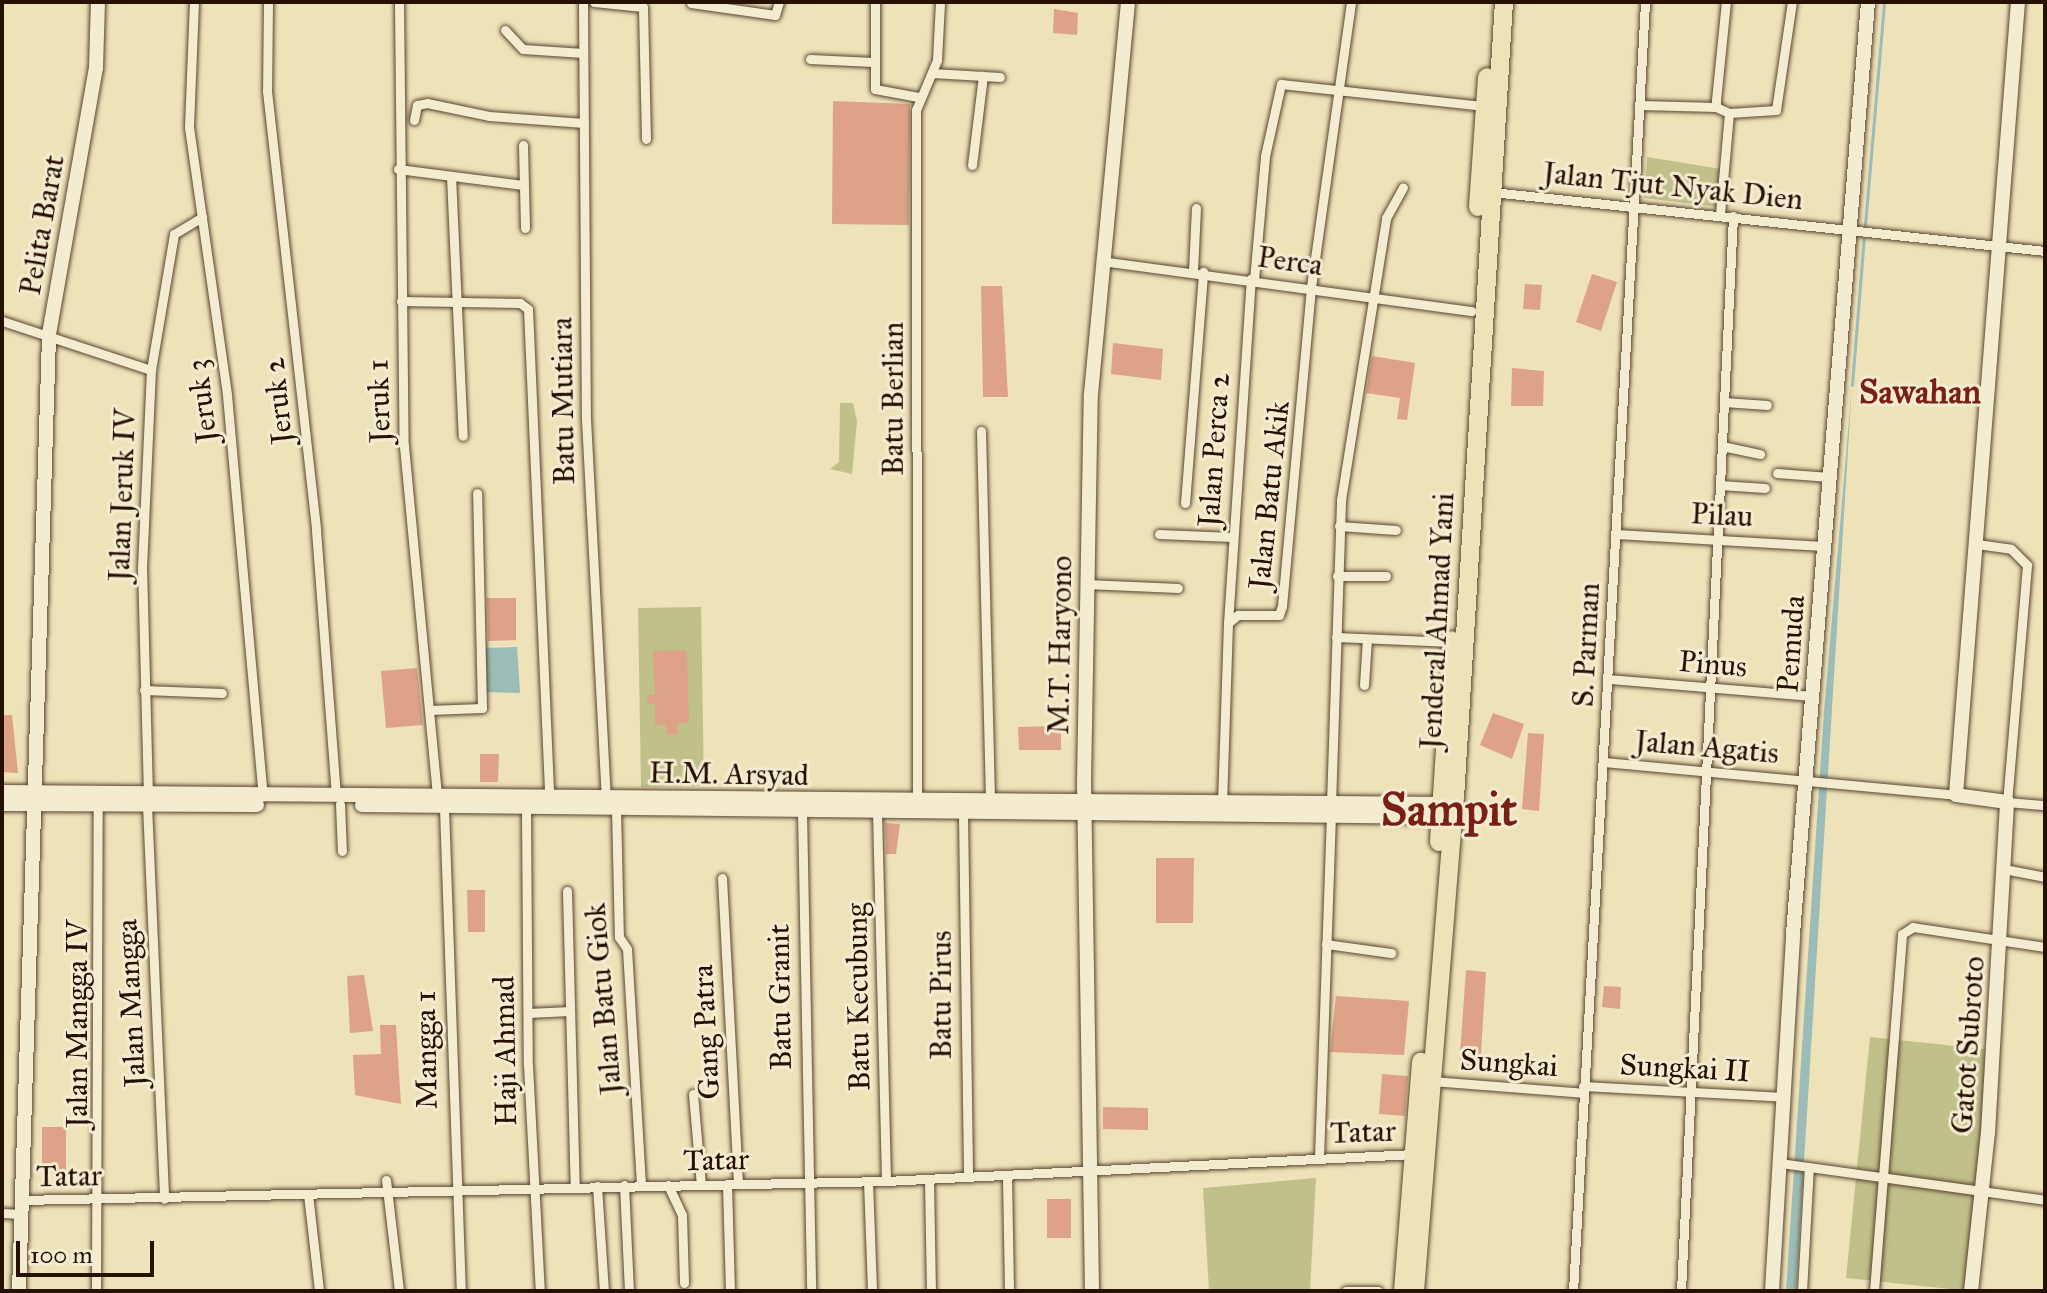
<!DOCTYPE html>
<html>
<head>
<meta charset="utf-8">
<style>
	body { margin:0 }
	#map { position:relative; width:2047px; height:1293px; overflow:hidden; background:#eee2b8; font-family:"IM FELL Great Primer",serif }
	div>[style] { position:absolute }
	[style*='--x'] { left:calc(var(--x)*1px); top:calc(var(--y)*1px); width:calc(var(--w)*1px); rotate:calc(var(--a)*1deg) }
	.green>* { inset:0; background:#c0c18a }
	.water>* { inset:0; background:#9cbcb7 }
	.stream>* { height:3px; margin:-1.5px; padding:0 1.5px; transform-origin:1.5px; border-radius:1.5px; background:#9cbcb7 }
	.building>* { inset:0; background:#dda288 }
	.roads { filter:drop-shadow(0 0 2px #58442f) drop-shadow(0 0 2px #58442f) }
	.street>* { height:9px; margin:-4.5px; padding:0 4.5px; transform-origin:4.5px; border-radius:4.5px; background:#f4ecd1 }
	.secondary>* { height:14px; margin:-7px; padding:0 7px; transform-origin:7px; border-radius:7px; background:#f4ecd1 }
	.highway>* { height:18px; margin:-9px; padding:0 9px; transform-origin:9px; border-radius:9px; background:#eee2b8 }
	span { translate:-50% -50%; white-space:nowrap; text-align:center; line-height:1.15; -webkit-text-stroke:6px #f4ecd1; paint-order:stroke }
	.street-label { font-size:30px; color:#261001 }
	.quarter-label { font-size:34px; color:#7a1f14; font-weight:700 }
	.town-label { font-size:46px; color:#7a1f14; font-weight:700 }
	.frame { position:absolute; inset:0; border:4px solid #261001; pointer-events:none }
	.scale { position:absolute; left:16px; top:1241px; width:138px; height:36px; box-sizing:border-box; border:4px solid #261001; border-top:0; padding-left:10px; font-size:24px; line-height:28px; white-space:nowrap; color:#261001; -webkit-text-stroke:6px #f4ecd1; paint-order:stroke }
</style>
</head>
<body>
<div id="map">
	<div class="green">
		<div style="clip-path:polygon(1647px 157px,1721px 169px,1718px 207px,1644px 198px)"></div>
		<div style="clip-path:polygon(840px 403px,853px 403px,857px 421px,852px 474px,830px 469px,839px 462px)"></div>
		<div style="clip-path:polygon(701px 607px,704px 786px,641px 787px,638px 608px)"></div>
		<div style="clip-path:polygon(1870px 1037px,1993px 1050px,1969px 1291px,1846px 1278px)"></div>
		<div style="clip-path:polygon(1316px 1178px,1310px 1291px,1209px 1291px,1203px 1188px)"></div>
	</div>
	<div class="water">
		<div style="clip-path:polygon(1852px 385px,1796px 1291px,1786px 1291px,1824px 712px)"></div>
		<div style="clip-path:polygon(517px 647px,520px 693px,486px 692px,485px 648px)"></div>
	</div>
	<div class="stream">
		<div style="--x:1865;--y:225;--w:224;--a:-85.1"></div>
		<div style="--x:1852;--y:385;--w:150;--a:-85.4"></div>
	</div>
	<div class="building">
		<div style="clip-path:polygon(1054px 9px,1078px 13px,1077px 35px,1053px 33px)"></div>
		<div style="clip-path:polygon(833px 101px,910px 104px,909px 225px,832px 224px)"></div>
		<div style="clip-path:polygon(1592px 274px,1617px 282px,1601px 331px,1576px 322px)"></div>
		<div style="clip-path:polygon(1525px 284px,1542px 285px,1540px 310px,1523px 309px)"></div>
		<div style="clip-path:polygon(981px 286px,1002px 286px,1008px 397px,983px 397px)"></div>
		<div style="clip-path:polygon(1113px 343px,1163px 349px,1161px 380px,1111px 374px)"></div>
		<div style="clip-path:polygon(1372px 356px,1415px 363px,1407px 420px,1397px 419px,1400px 398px,1366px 393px)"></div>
		<div style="clip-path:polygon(1512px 368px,1544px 371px,1543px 406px,1511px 406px)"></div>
		<div style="clip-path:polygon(487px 598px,516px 598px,516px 640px,488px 641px)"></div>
		<div style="clip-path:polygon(687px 650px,689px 723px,678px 723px,678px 734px,666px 734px,666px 725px,655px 725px,655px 704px,648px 704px,647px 695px,655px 695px,653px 651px)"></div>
		<div style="clip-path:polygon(417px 668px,423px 725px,386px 728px,381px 671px)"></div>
		<div style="clip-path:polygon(1493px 713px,1524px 724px,1512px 759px,1480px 745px)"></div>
		<div style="clip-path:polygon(2px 715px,12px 715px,18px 773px,2px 772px)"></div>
		<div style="clip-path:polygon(1061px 726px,1061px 750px,1019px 750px,1018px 727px)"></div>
		<div style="clip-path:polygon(1528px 733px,1544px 734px,1539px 811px,1522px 809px)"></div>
		<div style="clip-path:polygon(480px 754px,499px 754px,498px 782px,480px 782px)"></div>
		<div style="clip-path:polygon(885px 823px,900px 824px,896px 854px,886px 854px)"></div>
		<div style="clip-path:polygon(1156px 858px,1194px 858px,1193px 923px,1156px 923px)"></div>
		<div style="clip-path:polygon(467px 890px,485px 890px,485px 932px,468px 932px)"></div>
		<div style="clip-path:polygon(1466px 970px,1486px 972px,1480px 1070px,1459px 1068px)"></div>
		<div style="clip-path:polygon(364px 975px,373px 1031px,350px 1033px,347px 976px)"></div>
		<div style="clip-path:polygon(1604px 986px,1621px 987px,1620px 1009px,1602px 1007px)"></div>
		<div style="clip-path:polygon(1336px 996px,1409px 1001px,1404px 1055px,1330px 1052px)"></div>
		<div style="clip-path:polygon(380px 1025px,396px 1025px,401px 1104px,355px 1095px,353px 1055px,381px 1054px)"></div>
		<div style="clip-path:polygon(1382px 1074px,1408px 1076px,1405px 1116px,1379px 1114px)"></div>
		<div style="clip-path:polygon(1103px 1107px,1148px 1108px,1148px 1130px,1103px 1129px)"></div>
		<div style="clip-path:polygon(42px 1127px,66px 1127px,66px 1170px,42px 1170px)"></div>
		<div style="clip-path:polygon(1047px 1199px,1071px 1199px,1071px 1238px,1047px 1238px)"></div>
	</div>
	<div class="roads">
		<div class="street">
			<div style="--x:194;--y:2;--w:125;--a:92.3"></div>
			<div style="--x:189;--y:127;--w:271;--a:81.9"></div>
			<div style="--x:227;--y:395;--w:403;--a:84.9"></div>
			<div style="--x:268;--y:2;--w:89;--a:90.6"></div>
			<div style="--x:267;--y:91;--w:442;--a:83.6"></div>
			<div style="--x:316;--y:530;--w:267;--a:85.7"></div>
			<div style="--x:399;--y:2;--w:444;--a:89.4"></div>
			<div style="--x:404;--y:446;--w:352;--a:84.6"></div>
			<div style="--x:583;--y:2;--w:417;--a:89.6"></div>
			<div style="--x:586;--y:419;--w:380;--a:87"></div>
			<div style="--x:594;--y:2;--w:49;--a:5.8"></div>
			<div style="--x:643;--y:7;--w:132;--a:88.7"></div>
			<div style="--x:875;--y:2;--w:87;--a:90"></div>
			<div style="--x:875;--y:89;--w:44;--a:10.5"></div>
			<div style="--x:691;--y:3;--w:85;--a:8.1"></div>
			<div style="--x:775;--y:15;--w:14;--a:-73"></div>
			<div style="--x:505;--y:30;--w:26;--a:47"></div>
			<div style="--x:523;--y:49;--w:60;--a:3.8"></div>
			<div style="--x:810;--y:59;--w:63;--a:2.7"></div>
			<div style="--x:932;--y:73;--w:68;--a:3.4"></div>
			<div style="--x:1640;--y:105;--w:76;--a:1.5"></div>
			<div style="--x:1729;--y:113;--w:47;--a:-3.7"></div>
			<div style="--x:1776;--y:110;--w:109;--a:-81.6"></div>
			<div style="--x:414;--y:120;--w:15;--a:-79"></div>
			<div style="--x:417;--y:105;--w:10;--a:-11"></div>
			<div style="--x:427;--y:103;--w:63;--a:11.8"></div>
			<div style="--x:489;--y:116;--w:95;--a:4.2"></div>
			<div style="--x:523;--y:145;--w:83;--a:88.6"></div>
			<div style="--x:972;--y:165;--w:90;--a:-83"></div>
			<div style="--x:398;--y:169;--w:126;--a:7.3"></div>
			<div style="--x:451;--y:176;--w:260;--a:87.4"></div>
			<div style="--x:1492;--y:192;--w:556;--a:6.09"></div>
			<div style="--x:1720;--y:214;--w:101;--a:-84.9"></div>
			<div style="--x:1729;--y:113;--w:14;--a:-155"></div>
			<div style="--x:1716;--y:107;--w:7;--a:-90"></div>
			<div style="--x:1716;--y:100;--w:99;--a:-84.2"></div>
			<div style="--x:1101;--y:261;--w:374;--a:7.7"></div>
			<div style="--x:1193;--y:271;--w:63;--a:-87.3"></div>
			<div style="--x:1254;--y:280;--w:124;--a:-84.9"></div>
			<div style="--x:1265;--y:156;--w:74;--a:-77.5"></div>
			<div style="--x:1281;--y:84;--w:205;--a:6.2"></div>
			<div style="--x:401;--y:301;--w:119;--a:1"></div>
			<div style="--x:520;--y:303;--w:10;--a:37"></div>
			<div style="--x:528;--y:309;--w:488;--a:87.5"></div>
			<div style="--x:2;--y:321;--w:157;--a:18.2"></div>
			<div style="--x:1724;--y:402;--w:43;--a:4"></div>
			<div style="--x:981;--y:431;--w:371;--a:88.6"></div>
			<div style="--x:1722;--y:446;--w:39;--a:12"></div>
			<div style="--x:1777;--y:473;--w:52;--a:4.4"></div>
			<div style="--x:1720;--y:485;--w:45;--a:3.8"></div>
			<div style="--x:1185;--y:503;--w:232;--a:-85.5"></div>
			<div style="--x:1339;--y:526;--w:57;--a:4"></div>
			<div style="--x:1159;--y:534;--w:73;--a:2.4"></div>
			<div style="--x:1616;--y:534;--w:208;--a:3.3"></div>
			<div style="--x:1977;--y:544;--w:34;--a:8"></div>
			<div style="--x:2011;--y:549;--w:23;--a:45"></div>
			<div style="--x:2027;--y:565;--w:238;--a:94.8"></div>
			<div style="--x:2007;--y:802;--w:38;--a:5"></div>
			<div style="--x:1337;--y:576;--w:49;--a:0"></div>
			<div style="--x:1086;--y:584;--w:92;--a:2.5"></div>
			<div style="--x:1228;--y:623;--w:345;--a:-86.2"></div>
			<div style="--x:1336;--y:637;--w:116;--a:2.5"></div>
			<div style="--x:1609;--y:679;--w:205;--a:4.8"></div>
			<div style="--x:1364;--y:685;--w:46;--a:-86.3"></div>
			<div style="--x:144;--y:690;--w:78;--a:2.2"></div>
			<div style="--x:429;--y:710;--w:53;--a:-2.2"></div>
			<div style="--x:482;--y:708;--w:215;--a:-91.3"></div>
			<div style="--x:1603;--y:762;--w:355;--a:5.3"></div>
			<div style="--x:148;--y:795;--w:227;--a:-91.5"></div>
			<div style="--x:142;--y:568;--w:198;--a:-87.4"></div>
			<div style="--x:151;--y:370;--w:138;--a:-80.4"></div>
			<div style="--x:174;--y:234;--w:33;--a:-31"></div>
			<div style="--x:917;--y:802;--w:692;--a:-90.08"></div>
			<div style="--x:916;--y:110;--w:54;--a:-67.2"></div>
			<div style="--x:937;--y:60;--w:58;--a:-87"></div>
			<div style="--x:340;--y:804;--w:47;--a:87.6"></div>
			<div style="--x:1222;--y:804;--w:181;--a:-88.1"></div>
			<div style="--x:1228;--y:623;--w:13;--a:-39"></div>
			<div style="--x:1238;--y:615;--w:41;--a:0"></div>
			<div style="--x:1279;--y:615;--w:9;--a:-72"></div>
			<div style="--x:1282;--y:606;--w:320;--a:-84.8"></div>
			<div style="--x:1311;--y:287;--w:288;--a:-82"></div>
			<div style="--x:1331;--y:804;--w:304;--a:-88.1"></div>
			<div style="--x:1341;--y:500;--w:286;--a:-80.9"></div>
			<div style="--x:1386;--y:218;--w:35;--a:-61"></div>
			<div style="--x:147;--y:805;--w:394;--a:87.5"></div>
			<div style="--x:444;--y:808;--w:483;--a:88"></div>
			<div style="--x:616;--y:808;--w:129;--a:88.7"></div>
			<div style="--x:619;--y:937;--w:14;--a:56"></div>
			<div style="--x:627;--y:949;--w:236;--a:86.6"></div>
			<div style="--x:526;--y:809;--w:256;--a:89.6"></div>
			<div style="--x:528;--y:1065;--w:226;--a:87"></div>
			<div style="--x:802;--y:811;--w:480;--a:88.9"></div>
			<div style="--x:877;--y:812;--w:369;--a:88.6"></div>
			<div style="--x:963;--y:813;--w:364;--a:89.2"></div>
			<div style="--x:2004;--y:869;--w:42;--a:11"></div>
			<div style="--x:722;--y:878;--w:306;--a:87"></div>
			<div style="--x:567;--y:891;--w:296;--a:88.5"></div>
			<div style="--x:1326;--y:944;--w:66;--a:7.9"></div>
			<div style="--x:528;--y:1013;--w:42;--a:-2.7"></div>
			<div style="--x:1432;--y:1081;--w:151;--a:4.5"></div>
			<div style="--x:1583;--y:1086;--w:201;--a:3.1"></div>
			<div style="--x:693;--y:1094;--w:91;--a:85"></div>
			<div style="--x:1319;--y:1158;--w:341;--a:-88"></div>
			<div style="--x:1780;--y:1163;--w:268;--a:7.9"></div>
			<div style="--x:1007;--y:1176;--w:115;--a:89"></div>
			<div style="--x:929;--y:1179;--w:112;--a:89"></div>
			<div style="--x:386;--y:1180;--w:112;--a:83.3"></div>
			<div style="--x:868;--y:1181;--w:110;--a:87.9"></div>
			<div style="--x:727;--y:1184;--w:107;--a:88.4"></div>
			<div style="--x:624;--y:1185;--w:106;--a:87.3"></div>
			<div style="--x:668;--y:1185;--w:33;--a:65"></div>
			<div style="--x:682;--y:1215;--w:68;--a:88.3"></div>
			<div style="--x:597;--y:1186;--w:105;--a:86.2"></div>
			<div style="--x:308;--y:1194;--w:98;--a:83.5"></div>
			<div style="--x:21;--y:1200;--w:865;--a:-1.26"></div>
			<div style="--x:886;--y:1181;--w:528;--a:-2.93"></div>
			<div style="--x:2;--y:1213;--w:18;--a:3"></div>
			<div style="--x:96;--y:1291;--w:486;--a:-89.8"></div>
			<div style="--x:1346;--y:1291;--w:32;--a:0"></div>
			<div style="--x:1573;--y:1291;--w:1291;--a:-86.8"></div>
			<div style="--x:1681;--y:1291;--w:1076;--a:-87.23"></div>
			<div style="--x:1802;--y:1291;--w:124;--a:-86.8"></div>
			<div style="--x:1874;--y:1291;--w:358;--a:-85.5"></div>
			<div style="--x:1902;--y:934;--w:13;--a:-32"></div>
			<div style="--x:1913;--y:927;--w:134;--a:8.6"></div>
		</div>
		<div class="secondary">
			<div style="--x:2;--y:792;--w:1447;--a:0.48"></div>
			<div style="--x:2;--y:804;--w:255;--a:0.2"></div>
			<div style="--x:362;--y:805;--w:1087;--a:0.63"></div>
			<div style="--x:19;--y:1291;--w:957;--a:-88.2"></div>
			<div style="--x:49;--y:334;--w:270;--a:-80"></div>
			<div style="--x:96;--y:68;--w:66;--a:-88.3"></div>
			<div style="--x:1092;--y:1291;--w:508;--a:-90.9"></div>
			<div style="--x:1084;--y:783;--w:389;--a:-89"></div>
			<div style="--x:1091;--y:394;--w:394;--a:-84.6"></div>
			<div style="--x:1772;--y:1291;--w:358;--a:-86.6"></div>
			<div style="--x:1793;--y:934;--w:935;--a:-85.4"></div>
			<div style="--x:1971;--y:1291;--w:159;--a:-83.9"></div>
			<div style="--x:1988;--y:1133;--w:332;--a:-86.7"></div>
			<div style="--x:2007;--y:802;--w:51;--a:-172.2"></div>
			<div style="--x:1956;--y:795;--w:795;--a:-85.53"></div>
		</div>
		<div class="highway">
			<div style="--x:1478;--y:207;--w:130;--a:-86"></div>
			<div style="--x:1439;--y:842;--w:202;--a:-86.3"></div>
			<div style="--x:1403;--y:1291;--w:230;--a:-85.5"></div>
			<div style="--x:1415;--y:1291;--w:495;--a:-85.4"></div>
			<div style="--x:1455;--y:798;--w:798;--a:-86.48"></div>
		</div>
	</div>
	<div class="street-label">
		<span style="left:1673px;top:186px;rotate:6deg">Jalan Tjut Nyak Dien</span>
		<span style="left:42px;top:225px;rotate:-80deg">Pelita Barat</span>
		<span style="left:1290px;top:261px;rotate:8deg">Perca</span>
		<span style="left:893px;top:399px;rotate:-90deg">Batu Berlian</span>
		<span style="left:202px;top:401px;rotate:-97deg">Jeruk 3</span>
		<span style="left:278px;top:401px;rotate:-96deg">Jeruk 2</span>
		<span style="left:379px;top:401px;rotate:-92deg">Jeruk 1</span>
		<span style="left:563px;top:401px;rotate:-91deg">Batu Mutiara</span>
		<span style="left:1214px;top:450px;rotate:-86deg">Jalan Perca 2</span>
		<span style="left:122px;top:495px;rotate:-88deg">Jalan Jeruk IV</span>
		<span style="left:1269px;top:495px;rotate:-84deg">Jalan Batu Akik</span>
		<span style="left:1722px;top:515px;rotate:3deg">Pilau</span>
		<span style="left:1437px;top:621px;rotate:-87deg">Jenderal Ahmad Yani</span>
		<span style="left:1791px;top:644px;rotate:-86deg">Pemuda</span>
		<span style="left:1060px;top:645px;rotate:-89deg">M.T. Haryono</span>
		<span style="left:1586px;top:645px;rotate:-87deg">S. Parman</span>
		<span style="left:1713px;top:664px;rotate:5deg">Pinus</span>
		<span style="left:1707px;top:747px;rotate:5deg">Jalan Agatis</span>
		<span style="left:729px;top:774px;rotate:1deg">H.M. Arsyad</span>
		<span style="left:941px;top:995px;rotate:-90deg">Batu Pirus</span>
		<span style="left:780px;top:997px;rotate:-91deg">Batu Granit</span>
		<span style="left:858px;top:997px;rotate:-91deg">Batu Kecubung</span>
		<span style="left:603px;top:999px;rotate:-95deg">Jalan Batu Giok</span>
		<span style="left:131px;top:1003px;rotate:-93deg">Jalan Mangga</span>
		<span style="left:77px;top:1024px;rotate:-90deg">Jalan Mangga IV</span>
		<span style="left:706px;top:1032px;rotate:-93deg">Gang Patra</span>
		<span style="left:1968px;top:1045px;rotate:-86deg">Gatot Subroto</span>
		<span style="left:426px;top:1050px;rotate:-91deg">Mangga 1</span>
		<span style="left:505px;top:1051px;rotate:-91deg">Haji Ahmad</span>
		<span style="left:1509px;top:1063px;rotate:4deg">Sungkai</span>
		<span style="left:1685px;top:1068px;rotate:3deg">Sungkai II</span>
		<span style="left:1363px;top:1132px;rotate:-2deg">Tatar</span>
		<span style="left:716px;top:1160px;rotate:-1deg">Tatar</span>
		<span style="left:69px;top:1176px;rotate:-1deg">Tatar</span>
	</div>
	<div class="quarter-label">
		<span style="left:1920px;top:392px">Sawahan</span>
	</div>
	<div class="town-label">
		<span style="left:1449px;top:810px">Sampit</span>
	</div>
	<div class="frame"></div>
	<div class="scale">100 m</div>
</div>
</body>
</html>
